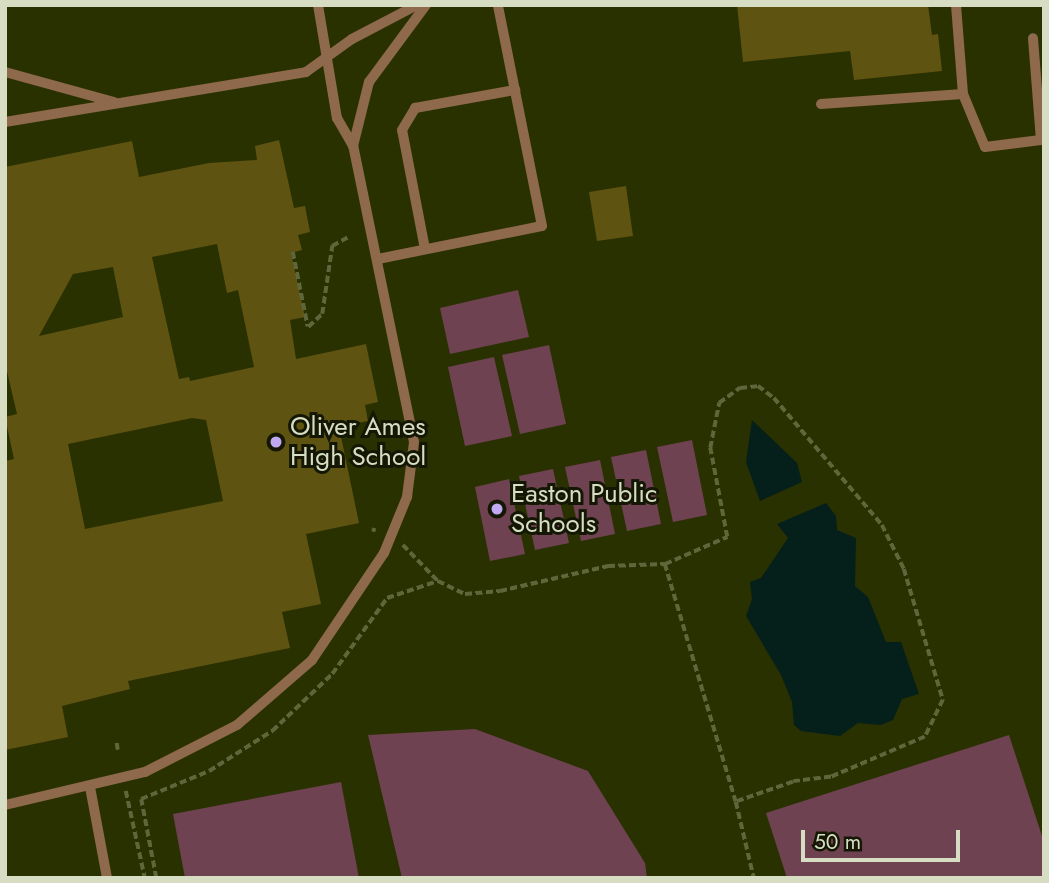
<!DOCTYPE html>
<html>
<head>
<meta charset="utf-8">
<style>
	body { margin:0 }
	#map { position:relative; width:1049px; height:883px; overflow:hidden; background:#293100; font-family:Jost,sans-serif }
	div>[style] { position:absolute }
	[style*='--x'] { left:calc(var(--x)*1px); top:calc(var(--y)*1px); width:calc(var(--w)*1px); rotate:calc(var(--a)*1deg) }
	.green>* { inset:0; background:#6f4251 }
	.water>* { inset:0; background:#051f1a }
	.building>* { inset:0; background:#5f5311 }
	.path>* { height:3.5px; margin-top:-1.75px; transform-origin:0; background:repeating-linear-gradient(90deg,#5e663c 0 7px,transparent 0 10.5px) }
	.lane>* { height:10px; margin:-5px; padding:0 5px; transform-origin:5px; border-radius:5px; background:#8e694b }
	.dots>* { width:19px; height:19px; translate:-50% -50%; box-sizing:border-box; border:4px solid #131704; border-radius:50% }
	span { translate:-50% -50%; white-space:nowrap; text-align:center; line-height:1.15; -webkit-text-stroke:6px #131704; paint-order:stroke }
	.poi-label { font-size:26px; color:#d7ddc3 }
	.left { translate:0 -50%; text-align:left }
	.frame { position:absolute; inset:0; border:7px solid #d7ddc3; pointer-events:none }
	.scale { position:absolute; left:801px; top:830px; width:159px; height:32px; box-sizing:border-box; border:4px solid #d7ddc3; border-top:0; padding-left:9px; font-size:21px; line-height:24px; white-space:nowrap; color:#d7ddc3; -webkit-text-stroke:5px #131704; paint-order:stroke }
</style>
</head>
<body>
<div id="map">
	<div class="green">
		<div style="clip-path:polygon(518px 290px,529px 337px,450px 354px,440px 308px)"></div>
		<div style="clip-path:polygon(549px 345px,566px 424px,520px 434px,502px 355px)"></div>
		<div style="clip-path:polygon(494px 357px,512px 436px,465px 446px,448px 367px)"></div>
		<div style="clip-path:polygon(692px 440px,707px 515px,673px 522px,657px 447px)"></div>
		<div style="clip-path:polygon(646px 450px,661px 524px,627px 531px,611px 457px)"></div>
		<div style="clip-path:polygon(600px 460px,615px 534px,581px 541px,565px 467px)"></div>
		<div style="clip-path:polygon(553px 469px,569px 543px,535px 550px,519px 476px)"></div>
		<div style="clip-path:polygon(509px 479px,525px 554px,490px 561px,475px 487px)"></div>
		<div style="clip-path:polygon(475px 729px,588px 771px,645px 863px,647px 878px,402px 878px,368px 735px)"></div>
		<div style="clip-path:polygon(1009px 735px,1044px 842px,1044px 878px,787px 878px,766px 813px)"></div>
		<div style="clip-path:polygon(341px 782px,359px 878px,185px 878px,173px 814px)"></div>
	</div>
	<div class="water">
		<div style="clip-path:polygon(752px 420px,797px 463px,802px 482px,760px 501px,746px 462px)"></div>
		<div style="clip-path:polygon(826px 503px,836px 516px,837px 530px,856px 538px,855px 586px,868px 597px,886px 642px,901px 642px,919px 694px,902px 699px,893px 720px,881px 725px,858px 723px,840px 736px,801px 731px,794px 725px,792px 702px,781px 675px,746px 616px,752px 599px,750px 582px,761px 578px,788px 538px,777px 524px)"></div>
	</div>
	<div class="building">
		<div style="clip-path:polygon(737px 5px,928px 5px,932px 35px,938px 34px,942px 71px,854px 80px,850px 51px,743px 62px)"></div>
		<div style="clip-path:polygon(evenodd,279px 140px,294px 208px,305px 206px,310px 232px,298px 235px,302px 250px,291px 253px,305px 317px,290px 320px,296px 359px,366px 344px,378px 402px,365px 405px,368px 421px,339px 427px,359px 523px,306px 534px,321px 604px,282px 612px,290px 648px,128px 681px,130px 689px,62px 706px,68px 737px,5px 750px,5px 461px,14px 459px,5px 417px,17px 414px,5px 363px,5px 167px,132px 141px,139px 177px,209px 163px,257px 160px,255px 146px,279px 140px,217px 244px,227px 293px,238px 290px,254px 367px,190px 381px,189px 377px,179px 379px,152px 257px,217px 244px,279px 140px,113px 267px,123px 317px,39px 336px,73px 274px,113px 267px,279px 140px,192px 418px,206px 420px,223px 501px,85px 529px,68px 444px,192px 418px)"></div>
		<div style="clip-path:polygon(626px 186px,633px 236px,597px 241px,589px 192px)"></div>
	</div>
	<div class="path">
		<div style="--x:293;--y:252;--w:76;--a:78.7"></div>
		<div style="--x:308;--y:327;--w:19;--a:-43"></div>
		<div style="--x:322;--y:314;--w:69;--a:-81.6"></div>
		<div style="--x:332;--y:246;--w:18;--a:-29"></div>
		<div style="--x:373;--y:532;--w:4;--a:-76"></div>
		<div style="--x:403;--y:545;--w:50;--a:45.8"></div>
		<div style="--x:665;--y:564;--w:248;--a:73.4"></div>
		<div style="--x:117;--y:743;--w:7;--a:82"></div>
		<div style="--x:126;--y:791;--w:89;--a:77.7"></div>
		<div style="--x:156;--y:878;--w:80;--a:-100.8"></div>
		<div style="--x:141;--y:799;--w:74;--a:-22.4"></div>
		<div style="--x:209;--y:771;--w:75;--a:-32.4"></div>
		<div style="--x:272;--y:731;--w:83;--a:-43.5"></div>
		<div style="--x:332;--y:674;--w:94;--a:-54.1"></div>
		<div style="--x:387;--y:598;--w:54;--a:-18.4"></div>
		<div style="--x:438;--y:581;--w:30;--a:26"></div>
		<div style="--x:465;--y:594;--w:35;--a:-5"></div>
		<div style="--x:500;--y:591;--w:111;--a:-13"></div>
		<div style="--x:608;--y:566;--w:57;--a:-2"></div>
		<div style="--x:665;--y:564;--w:68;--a:-23.5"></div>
		<div style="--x:727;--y:537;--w:91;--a:-100.8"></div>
		<div style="--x:710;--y:448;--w:46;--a:-78.7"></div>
		<div style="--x:719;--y:403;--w:26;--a:-36"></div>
		<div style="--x:740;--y:388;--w:18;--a:-6"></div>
		<div style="--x:758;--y:386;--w:20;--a:37"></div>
		<div style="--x:774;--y:398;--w:167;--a:49.6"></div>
		<div style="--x:882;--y:525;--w:49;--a:63.4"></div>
		<div style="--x:904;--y:569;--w:137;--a:73.4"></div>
		<div style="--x:943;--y:700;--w:41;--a:115.9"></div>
		<div style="--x:925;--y:737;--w:102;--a:156.9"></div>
		<div style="--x:831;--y:777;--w:38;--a:173"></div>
		<div style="--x:793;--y:782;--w:60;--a:160.7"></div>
		<div style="--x:736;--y:802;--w:78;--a:76.7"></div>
	</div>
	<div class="lane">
		<div style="--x:318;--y:5;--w:115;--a:80.5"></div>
		<div style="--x:337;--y:118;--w:32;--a:60"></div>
		<div style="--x:5;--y:72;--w:113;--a:15.4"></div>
		<div style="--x:963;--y:94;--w:57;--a:67.5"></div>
		<div style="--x:985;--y:147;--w:56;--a:-7.1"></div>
		<div style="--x:1041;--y:140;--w:102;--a:-94.5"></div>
		<div style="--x:821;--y:104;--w:142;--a:-4"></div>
		<div style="--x:963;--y:94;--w:89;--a:-94.5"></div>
		<div style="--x:5;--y:122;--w:305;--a:-9.4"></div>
		<div style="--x:306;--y:72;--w:57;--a:-35.7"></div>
		<div style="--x:352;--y:39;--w:73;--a:-27.6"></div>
		<div style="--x:425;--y:249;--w:121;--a:-100.9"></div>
		<div style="--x:402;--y:130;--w:26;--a:-59"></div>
		<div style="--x:415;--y:108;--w:102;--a:-10.2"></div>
		<div style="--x:378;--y:259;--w:167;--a:-11.4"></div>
		<div style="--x:542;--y:226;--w:225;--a:-101.3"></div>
		<div style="--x:90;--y:787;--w:93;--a:79.4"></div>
		<div style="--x:5;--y:805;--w:144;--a:-13.3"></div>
		<div style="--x:145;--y:772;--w:103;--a:-27.1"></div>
		<div style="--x:237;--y:725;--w:99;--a:-40.9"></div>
		<div style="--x:312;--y:660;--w:129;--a:-56.1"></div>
		<div style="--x:384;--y:553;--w:61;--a:-67.7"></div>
		<div style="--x:407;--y:497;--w:55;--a:-82.7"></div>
		<div style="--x:414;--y:442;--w:302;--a:-101.6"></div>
		<div style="--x:353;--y:146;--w:66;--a:-76"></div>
		<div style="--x:369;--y:82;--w:96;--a:-53.5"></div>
	</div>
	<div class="dots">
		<div style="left:276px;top:442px;background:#c0a8f3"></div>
		<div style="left:497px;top:509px;background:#c0a8f3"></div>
	</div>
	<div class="poi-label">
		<span class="left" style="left:290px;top:442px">Oliver Ames<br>High School</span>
		<span class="left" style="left:511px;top:509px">Easton Public<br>Schools</span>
	</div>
	<div class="frame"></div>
	<div class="scale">50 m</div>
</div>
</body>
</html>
